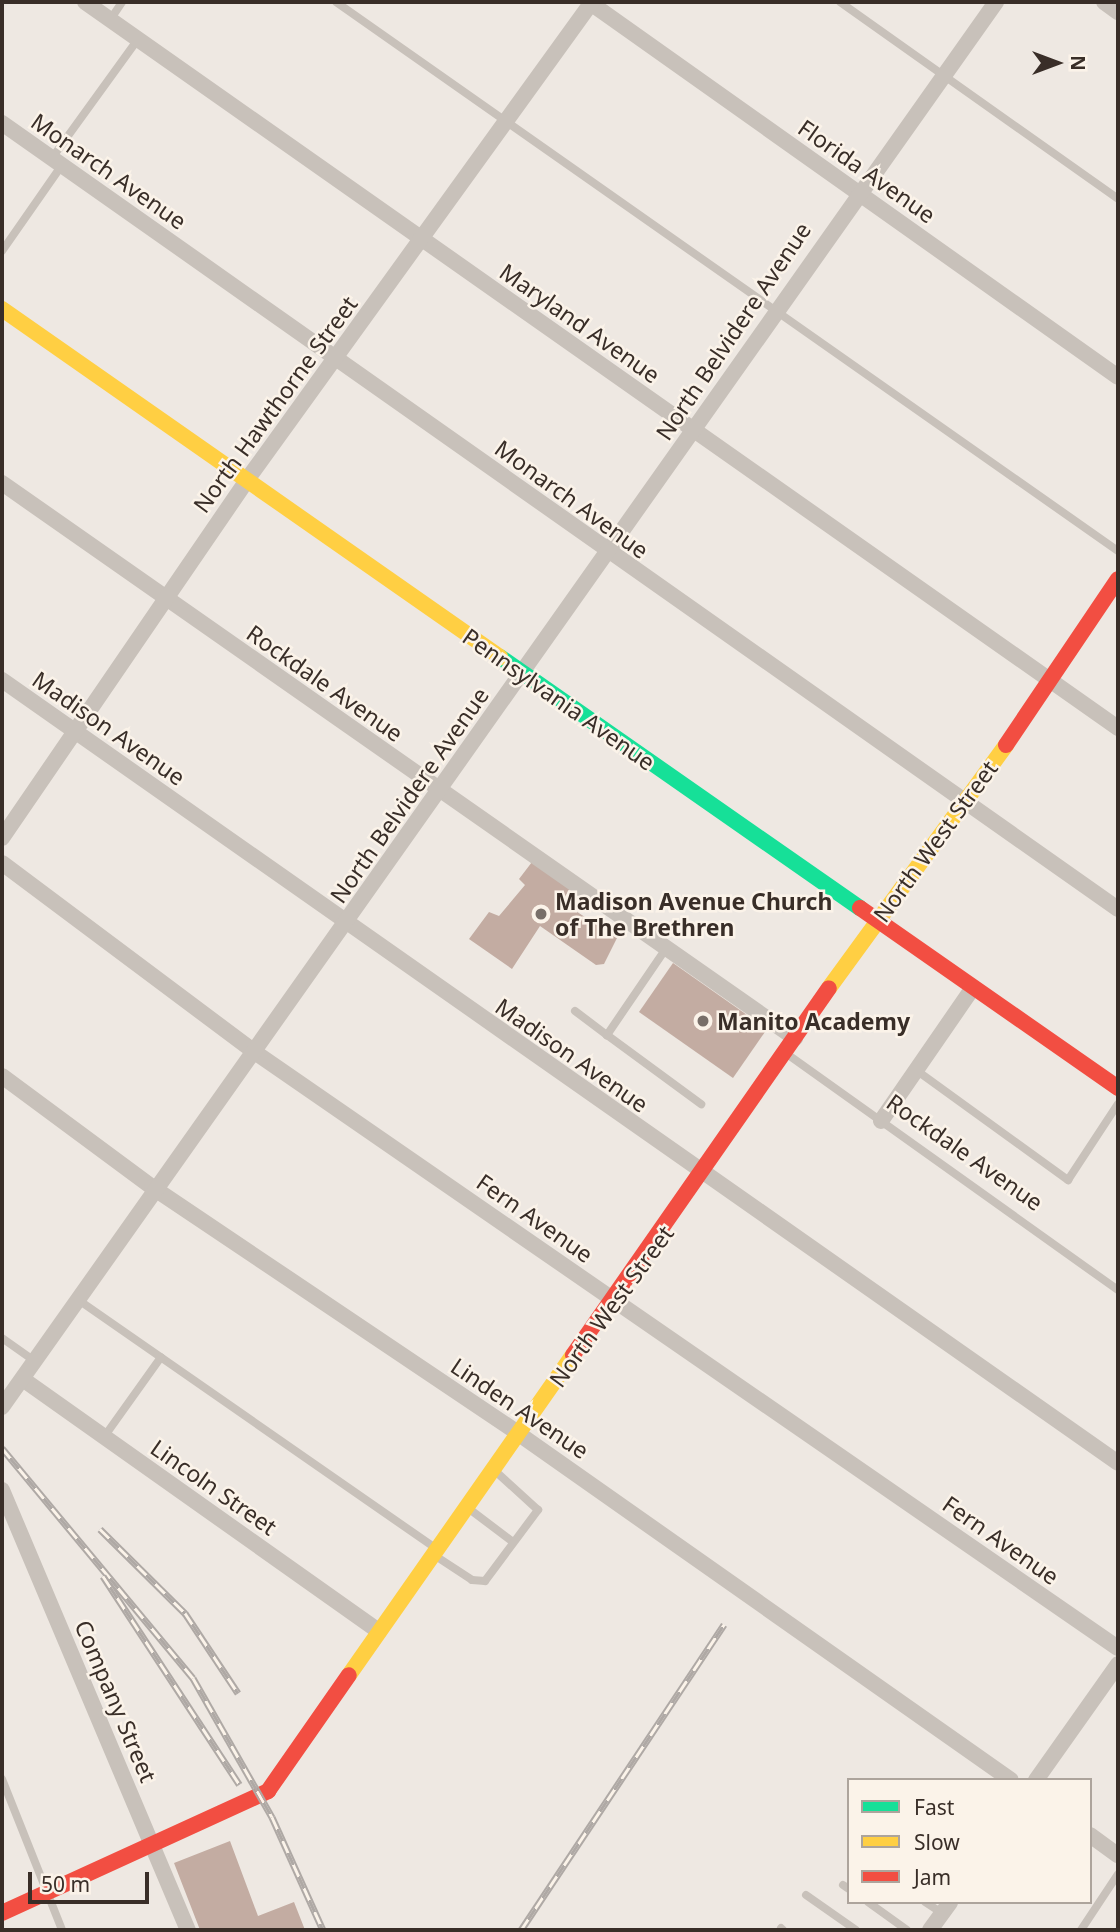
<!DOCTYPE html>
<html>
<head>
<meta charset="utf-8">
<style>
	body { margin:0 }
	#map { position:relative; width:1120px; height:1932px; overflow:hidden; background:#eee8e2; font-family:"Noto Sans",sans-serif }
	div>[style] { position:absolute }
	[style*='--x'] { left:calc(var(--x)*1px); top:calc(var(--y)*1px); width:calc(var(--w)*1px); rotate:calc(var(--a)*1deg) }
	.building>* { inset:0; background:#c3aca2 }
	.lane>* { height:8px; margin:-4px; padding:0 4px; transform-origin:4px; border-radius:4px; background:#c8c1ba }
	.street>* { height:16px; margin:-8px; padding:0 8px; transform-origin:8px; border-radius:8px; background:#c8c1ba }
	.fast>* { height:16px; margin:-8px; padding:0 8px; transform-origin:8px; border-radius:8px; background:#16e098 }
	.slow>* { height:16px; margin:-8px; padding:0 8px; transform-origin:8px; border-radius:8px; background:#ffcf43 }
	.jam>* { height:16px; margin:-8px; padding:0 8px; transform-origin:8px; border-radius:8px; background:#f24e42 }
	.rail>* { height:7px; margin-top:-3.5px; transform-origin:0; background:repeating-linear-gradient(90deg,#fbf3e9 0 13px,#afa9a5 0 26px); box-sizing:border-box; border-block:2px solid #afa9a5 }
	.dots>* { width:19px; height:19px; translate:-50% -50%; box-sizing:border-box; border:4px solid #fbf3e9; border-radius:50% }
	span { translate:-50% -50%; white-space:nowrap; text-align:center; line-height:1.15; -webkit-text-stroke:5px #fbf3e9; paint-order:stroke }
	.street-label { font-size:23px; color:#392e28 }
	.poi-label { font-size:23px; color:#392e28; font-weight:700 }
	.left { translate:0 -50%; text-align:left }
	.frame { position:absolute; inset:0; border:4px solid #392e28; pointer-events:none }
	.legend { position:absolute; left:847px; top:1778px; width:245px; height:126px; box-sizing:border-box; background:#fbf3e9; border:2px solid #ada49c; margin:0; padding:9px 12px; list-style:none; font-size:21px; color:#392e28 }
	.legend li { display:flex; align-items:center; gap:14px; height:35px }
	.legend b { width:35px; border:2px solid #ada49c }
	.north { position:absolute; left:1022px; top:28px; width:70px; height:70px; -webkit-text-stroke:5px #fbf3e9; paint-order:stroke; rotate:90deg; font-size:19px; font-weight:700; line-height:28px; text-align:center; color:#392e28 }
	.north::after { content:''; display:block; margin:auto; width:24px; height:32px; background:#392e28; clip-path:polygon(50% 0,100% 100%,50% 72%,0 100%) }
	.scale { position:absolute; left:28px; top:1872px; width:121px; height:32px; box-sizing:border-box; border:4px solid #392e28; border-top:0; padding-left:9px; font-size:21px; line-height:24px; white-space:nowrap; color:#392e28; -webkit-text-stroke:5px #fbf3e9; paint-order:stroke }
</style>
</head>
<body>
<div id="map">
	<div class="building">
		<div style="clip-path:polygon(532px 862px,570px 888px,562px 902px,617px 938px,604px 964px,596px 965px,540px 926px,512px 969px,469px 939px,489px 912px,499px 916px,525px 885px,519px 879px)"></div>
		<div style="clip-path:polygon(673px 963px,767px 1029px,733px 1078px,639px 1012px)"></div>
		<div style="clip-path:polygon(230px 1841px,258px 1916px,294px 1902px,305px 1930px,200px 1930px,174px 1863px)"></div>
	</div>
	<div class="lane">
		<div style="--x:336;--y:2;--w:955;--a:35.07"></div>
		<div style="--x:840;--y:2;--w:341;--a:35.3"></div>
		<div style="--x:110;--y:20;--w:22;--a:-56"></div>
		<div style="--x:52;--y:158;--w:147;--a:-54.1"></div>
		<div style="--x:2;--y:251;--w:105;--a:-55.1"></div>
		<div style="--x:667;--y:947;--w:107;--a:124.3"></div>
		<div style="--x:607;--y:1035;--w:117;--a:36.3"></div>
		<div style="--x:575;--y:1011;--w:40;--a:37"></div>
		<div style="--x:787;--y:1054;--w:407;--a:35.5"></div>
		<div style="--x:916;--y:1070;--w:188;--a:35.9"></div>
		<div style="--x:1068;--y:1180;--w:91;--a:-56.7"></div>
		<div style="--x:77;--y:1299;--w:436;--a:34.8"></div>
		<div style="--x:2;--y:1338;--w:42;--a:35.2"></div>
		<div style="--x:104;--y:1437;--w:98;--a:-54.5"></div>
		<div style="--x:468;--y:1508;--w:56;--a:37.1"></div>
		<div style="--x:434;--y:1555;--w:45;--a:33.3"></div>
		<div style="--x:472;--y:1580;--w:13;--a:4"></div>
		<div style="--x:485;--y:1581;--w:89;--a:-53.3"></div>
		<div style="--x:538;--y:1510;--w:59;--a:-137.7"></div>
		<div style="--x:2;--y:1779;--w:162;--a:68.3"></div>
		<div style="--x:843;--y:1885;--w:7;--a:34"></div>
		<div style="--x:806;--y:1895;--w:61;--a:35"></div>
		<div style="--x:868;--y:1902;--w:48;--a:35.7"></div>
		<div style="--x:925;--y:1902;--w:20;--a:33"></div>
		<div style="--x:781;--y:1928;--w:3;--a:45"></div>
		<div style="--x:1081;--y:1930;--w:67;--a:-56.5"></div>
	</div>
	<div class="street">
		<div style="--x:85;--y:2;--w:1263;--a:35.1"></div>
		<div style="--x:589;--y:2;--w:648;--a:35.33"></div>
		<div style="--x:1104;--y:2;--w:17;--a:36"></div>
		<div style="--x:2;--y:123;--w:1365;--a:35.16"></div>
		<div style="--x:2;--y:483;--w:968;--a:34.99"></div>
		<div style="--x:2;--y:680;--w:1363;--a:35.05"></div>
		<div style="--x:2;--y:838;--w:437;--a:-55.6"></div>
		<div style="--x:249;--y:477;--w:586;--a:-54.17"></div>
		<div style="--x:2;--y:863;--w:317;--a:36.8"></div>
		<div style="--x:256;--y:1053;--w:1047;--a:34.62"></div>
		<div style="--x:2;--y:1076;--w:187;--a:36.5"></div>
		<div style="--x:152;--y:1187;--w:442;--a:33.9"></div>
		<div style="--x:519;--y:1434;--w:601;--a:35.12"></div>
		<div style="--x:881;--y:1121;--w:160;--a:-55.4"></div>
		<div style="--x:24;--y:1380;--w:435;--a:35.3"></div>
		<div style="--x:2;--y:1407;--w:1721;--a:-54.72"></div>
		<div style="--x:2;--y:1490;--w:478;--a:67.1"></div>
		<div style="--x:1036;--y:1780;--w:142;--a:-54.7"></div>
		<div style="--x:1090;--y:1835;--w:34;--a:36"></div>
		<div style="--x:930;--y:1930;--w:34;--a:-54"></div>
	</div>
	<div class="fast">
		<div style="--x:500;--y:657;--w:439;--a:34.9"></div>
	</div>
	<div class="slow">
		<div style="--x:2;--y:309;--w:608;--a:34.95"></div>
		<div style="--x:829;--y:988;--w:301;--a:-53.9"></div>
		<div style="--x:349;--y:1675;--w:391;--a:-55"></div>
	</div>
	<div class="jam">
		<div style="--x:1006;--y:745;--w:200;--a:-56"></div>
		<div style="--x:860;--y:908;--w:315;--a:34.9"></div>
		<div style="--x:573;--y:1355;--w:447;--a:-55.1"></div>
		<div style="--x:2;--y:1913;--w:293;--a:-24.6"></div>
		<div style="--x:268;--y:1791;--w:141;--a:-55.1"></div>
	</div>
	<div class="rail">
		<div style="--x:2;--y:1448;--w:299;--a:50.3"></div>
		<div style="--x:193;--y:1678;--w:160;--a:60.4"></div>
		<div style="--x:272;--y:1817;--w:124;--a:65.7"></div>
		<div style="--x:100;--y:1529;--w:120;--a:44.7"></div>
		<div style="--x:185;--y:1613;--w:96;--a:56.5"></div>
		<div style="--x:103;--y:1576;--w:249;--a:56.8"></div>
		<div style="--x:521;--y:1930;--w:367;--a:-56.4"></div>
	</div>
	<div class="dots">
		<div style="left:541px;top:914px;background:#786f69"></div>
		<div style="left:703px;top:1021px;background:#786f69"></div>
	</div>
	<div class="street-label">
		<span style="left:109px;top:171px;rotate:35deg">Monarch Avenue</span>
		<span style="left:867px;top:171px;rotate:35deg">Florida Avenue</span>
		<span style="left:580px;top:323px;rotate:35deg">Maryland Avenue</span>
		<span style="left:733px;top:331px;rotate:-56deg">North Belvidere Avenue</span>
		<span style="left:275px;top:404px;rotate:-54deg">North Hawthorne Street</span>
		<span style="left:572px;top:499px;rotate:36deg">Monarch Avenue</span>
		<span style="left:325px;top:683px;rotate:35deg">Rockdale Avenue</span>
		<span style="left:559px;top:699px;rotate:35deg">Pennsylvania Avenue</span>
		<span style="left:109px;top:728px;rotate:35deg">Madison Avenue</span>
		<span style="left:409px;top:795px;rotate:-55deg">North Belvidere Avenue</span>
		<span style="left:935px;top:841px;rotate:-54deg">North West Street</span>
		<span style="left:572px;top:1055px;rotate:35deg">Madison Avenue</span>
		<span style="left:965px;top:1152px;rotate:35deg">Rockdale Avenue</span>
		<span style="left:535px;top:1218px;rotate:35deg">Fern Avenue</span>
		<span style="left:611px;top:1306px;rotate:-54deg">North West Street</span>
		<span style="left:520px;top:1408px;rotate:34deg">Linden Avenue</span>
		<span style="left:214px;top:1487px;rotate:35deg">Lincoln Street</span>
		<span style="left:1001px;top:1540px;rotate:35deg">Fern Avenue</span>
		<span style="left:116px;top:1701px;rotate:67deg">Company Street</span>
	</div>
	<div class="poi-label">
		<span class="left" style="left:555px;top:914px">Madison Avenue Church<br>of The Brethren</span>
		<span class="left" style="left:717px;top:1021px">Manito Academy</span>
	</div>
	<div class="frame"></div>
	<ul class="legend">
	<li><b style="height:9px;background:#16e098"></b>Fast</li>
	<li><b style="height:9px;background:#ffcf43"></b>Slow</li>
	<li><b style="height:9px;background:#f24e42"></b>Jam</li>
	</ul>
	<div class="north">N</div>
	<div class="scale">50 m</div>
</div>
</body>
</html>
